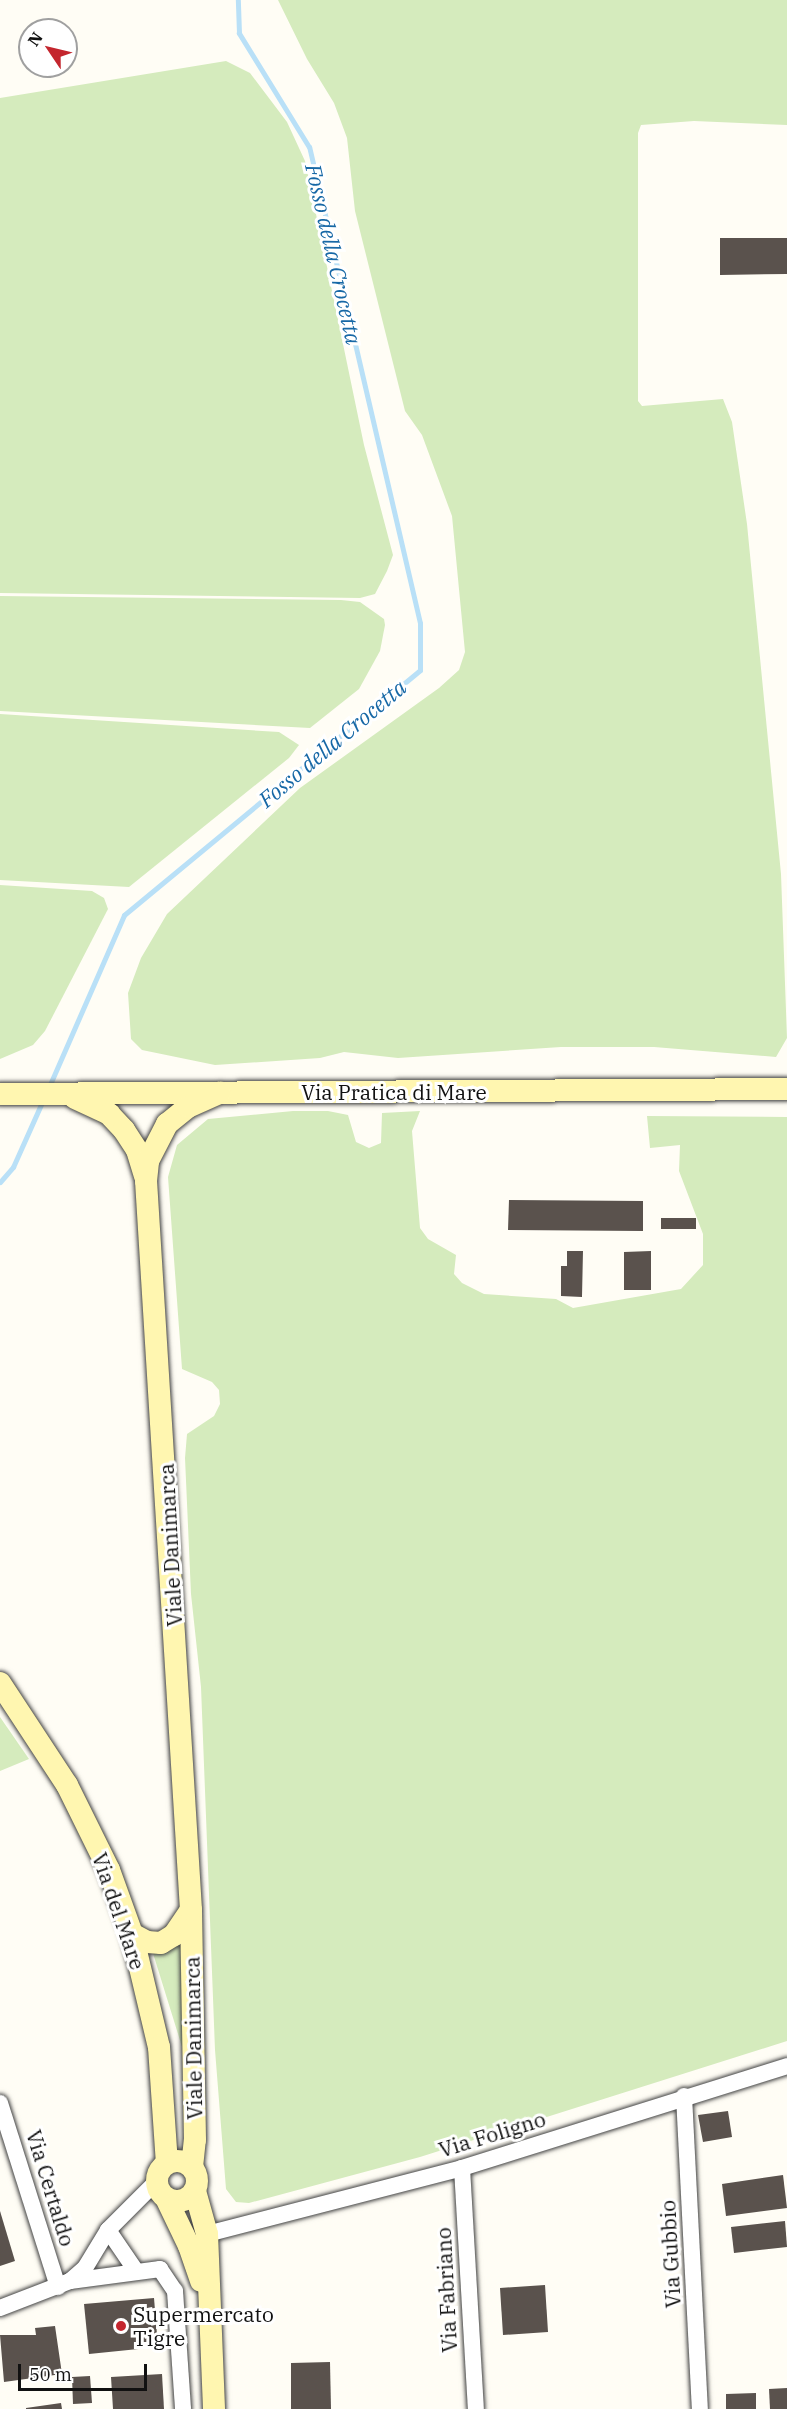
<!DOCTYPE html>
<html>
<head>
<meta charset="utf-8">
<style>
	body { margin:0 }
	#map { position:relative; width:787px; height:2409px; overflow:hidden; background:#fffdf5; font-family:"IBM Plex Serif",serif }
	div>[style] { position:absolute }
	[style*='--x'] { left:calc(var(--x)*1px); top:calc(var(--y)*1px); width:calc(var(--w)*1px); rotate:calc(var(--a)*1deg) }
	.green>* { inset:0; background:#d5ebbd }
	.stream>* { height:5px; margin:-2.5px; padding:0 2.5px; transform-origin:2.5px; border-radius:2.5px; background:#b9e0f7 }
	.building>* { inset:0; background:#5a524d }
	.roads { filter:drop-shadow(0 0 2px #444) drop-shadow(0 0 2px #444) }
	.street>* { height:16px; margin:-8px; padding:0 8px; transform-origin:8px; border-radius:8px; background:#fff }
	.secondary>* { height:22px; margin:-11px; padding:0 11px; transform-origin:11px; border-radius:11px; background:#fff6b0 }
	.secondary>.ring { margin:-11px; padding:0; box-sizing:content-box; background:none; border:22px solid #fff6b0; border-radius:50% }
	.dots>* { width:16px; height:16px; translate:-50% -50%; box-sizing:border-box; border:3px solid #fff; border-radius:50% }
	span { translate:-50% -50%; white-space:nowrap; text-align:center; line-height:1.15; -webkit-text-stroke:6px #fff; paint-order:stroke }
	.street-label { font-size:21px; color:#111 }
	.poi-label { font-size:21px; color:#111 }
	.left { translate:0 -50%; text-align:left }
	.water-label { font-size:22px; color:#1768a6; font-style:italic }
	.north { position:absolute; left:18px; top:18px; width:60px; height:60px; box-sizing:border-box; background:#fff; border:2px solid #a0a0a0; border-radius:50%; rotate:305deg; font-size:16px; font-weight:700; line-height:24px; text-align:center; color:#111 }
	.north::after { content:''; display:block; margin:auto; width:21px; height:27px; background:#c4262e; clip-path:polygon(50% 0,100% 100%,50% 72%,0 100%) }
	.scale { position:absolute; left:18px; top:2364px; width:129px; height:27px; box-sizing:border-box; border:3px solid #111; border-top:0; padding-left:8px; font-size:18px; line-height:21px; white-space:nowrap; color:#111; -webkit-text-stroke:4px #fff; paint-order:stroke }
</style>
</head>
<body>
<div id="map">
	<div class="green">
		<div style="clip-path:polygon(278px 0,787px 0,787px 125px,694px 121px,641px 125px,638px 133px,638px 401px,642px 406px,723px 399px,732px 422px,747px 524px,781px 874px,787px 1038px,776px 1057px,654px 1047px,561px 1047px,398px 1058px,344px 1052px,320px 1058px,215px 1065px,142px 1050px,131px 1039px,128px 993px,141px 958px,167px 914px,300px 788px,439px 688px,459px 670px,465px 652px,452px 516px,422px 435px,405px 411px,355px 211px,347px 138px,334px 103px,307px 59px)"></div>
		<div style="clip-path:polygon(226px 61px,250px 73px,287px 122px,305px 161px,364px 445px,393px 555px,387px 571px,375px 594px,360px 598px,0 593px,0 98px)"></div>
		<div style="clip-path:polygon(0 596px,341px 600px,360px 602px,384px 619px,385px 625px,380px 651px,359px 689px,310px 728px,0 711px)"></div>
		<div style="clip-path:polygon(0 714px,279px 732px,299px 745px,289px 758px,129px 887px,0 880px)"></div>
		<div style="clip-path:polygon(0 885px,92px 891px,104px 898px,108px 909px,45px 1031px,33px 1045px,0 1059px)"></div>
		<div style="clip-path:polygon(293px 1111px,328px 1111px,348px 1115px,356px 1142px,369px 1148px,381px 1143px,382px 1113px,420px 1111px,412px 1131px,420px 1228px,428px 1239px,456px 1255px,454px 1274px,462px 1283px,484px 1294px,556px 1299px,573px 1308px,681px 1289px,703px 1265px,703px 1234px,679px 1171px,680px 1145px,650px 1148px,647px 1116px,787px 1117px,787px 2041px,420px 2157px,249px 2203px,236px 2202px,226px 2189px,215px 2050px,201px 1687px,191px 1594px,185px 1458px,187px 1434px,214px 1416px,220px 1404px,219px 1390px,212px 1382px,182px 1369px,168px 1177px,177px 1145px,208px 1119px)"></div>
		<div style="clip-path:polygon(0 1717px,29px 1759px,0 1771px)"></div>
		<div style="clip-path:polygon(181px 1944px,187px 2063px,152px 1950px,169px 1950px)"></div>
	</div>
	<div class="stream">
		<div style="--x:48;--y:1089;--w:190;--a:-66.4"></div>
		<div style="--x:124;--y:915;--w:384;--a:-39.6"></div>
		<div style="--x:420;--y:670;--w:47;--a:-90"></div>
		<div style="--x:420;--y:623;--w:489;--a:-103.1"></div>
		<div style="--x:309;--y:147;--w:134;--a:-121.6"></div>
		<div style="--x:239;--y:33;--w:33;--a:-92"></div>
		<div style="--x:0;--y:1182;--w:20;--a:-49"></div>
		<div style="--x:13;--y:1167;--w:73;--a:-65.9"></div>
	</div>
	<div class="building">
		<div style="clip-path:polygon(720px 238px,787px 238px,787px 274px,720px 275px)"></div>
		<div style="clip-path:polygon(509px 1200px,643px 1201px,643px 1231px,508px 1230px)"></div>
		<div style="clip-path:polygon(661px 1218px,696px 1218px,696px 1229px,661px 1229px)"></div>
		<div style="clip-path:polygon(567px 1251px,583px 1251px,582px 1297px,561px 1296px,561px 1266px,567px 1266px)"></div>
		<div style="clip-path:polygon(651px 1251px,651px 1290px,624px 1290px,624px 1252px)"></div>
		<div style="clip-path:polygon(728px 2111px,732px 2137px,703px 2142px,698px 2115px)"></div>
		<div style="clip-path:polygon(783px 2175px,787px 2208px,726px 2216px,722px 2184px)"></div>
		<div style="clip-path:polygon(0 2211px,15px 2261px,0 2266px)"></div>
		<div style="clip-path:polygon(785px 2221px,787px 2247px,734px 2253px,731px 2227px)"></div>
		<div style="clip-path:polygon(545px 2285px,548px 2332px,503px 2335px,500px 2288px)"></div>
		<div style="clip-path:polygon(154px 2298px,158px 2347px,89px 2354px,84px 2304px)"></div>
		<div style="clip-path:polygon(55px 2326px,62px 2374px,4px 2382px,0 2335px,36px 2335px,35px 2328px)"></div>
		<div style="clip-path:polygon(330px 2362px,331px 2409px,291px 2409px,291px 2363px)"></div>
		<div style="clip-path:polygon(162px 2374px,164px 2409px,113px 2409px,111px 2377px)"></div>
		<div style="clip-path:polygon(90px 2376px,92px 2403px,73px 2404px,72px 2377px)"></div>
		<div style="clip-path:polygon(787px 2388px,787px 2409px,770px 2409px,769px 2389px)"></div>
		<div style="clip-path:polygon(756px 2393px,756px 2409px,726px 2409px,726px 2394px)"></div>
		<div style="clip-path:polygon(61px 2403px,62px 2409px,26px 2409px,26px 2408px)"></div>
	</div>
	<div class="roads">
		<div class="street">
			<div style="--x:684;--y:2096;--w:313;--a:87.1"></div>
			<div style="--x:0;--y:2103;--w:193;--a:72.5"></div>
			<div style="--x:462;--y:2168;--w:241;--a:86.7"></div>
			<div style="--x:108;--y:2230;--w:50;--a:55.7"></div>
			<div style="--x:207;--y:2234;--w:263;--a:-14.5"></div>
			<div style="--x:462;--y:2168;--w:341;--a:-17.4"></div>
			<div style="--x:70;--y:2281;--w:20;--a:-41"></div>
			<div style="--x:85;--y:2268;--w:44;--a:-58.8"></div>
			<div style="--x:108;--y:2230;--w:69;--a:-45"></div>
			<div style="--x:0;--y:2308;--w:75;--a:-21.1"></div>
			<div style="--x:70;--y:2281;--w:91;--a:-7.6"></div>
			<div style="--x:160;--y:2269;--w:27;--a:56"></div>
			<div style="--x:175;--y:2291;--w:118;--a:86.1"></div>
		</div>
		<div class="secondary">
			<div style="--x:0;--y:1094;--w:787;--a:-0.36"></div>
			<div style="--x:75;--y:1098;--w:38;--a:25"></div>
			<div style="--x:109;--y:1114;--w:22;--a:47"></div>
			<div style="--x:124;--y:1130;--w:24;--a:57"></div>
			<div style="--x:137;--y:1150;--w:27;--a:73"></div>
			<div style="--x:0;--y:1683;--w:122;--a:56.7"></div>
			<div style="--x:67;--y:1785;--w:95;--a:63.7"></div>
			<div style="--x:109;--y:1870;--w:68;--a:70.2"></div>
			<div style="--x:132;--y:1934;--w:116;--a:76.6"></div>
			<div style="--x:159;--y:2047;--w:116;--a:86.1"></div>
			<div style="--x:132;--y:1934;--w:17;--a:28"></div>
			<div style="--x:147;--y:1942;--w:14;--a:4"></div>
			<div style="--x:161;--y:1943;--w:15;--a:-32"></div>
			<div style="--x:174;--y:1935;--w:30;--a:-56"></div>
			<div class="ring" style="left:157px;top:2161px;width:18px;height:18px"></div>
			<div style="--x:192;--y:2167;--w:27;--a:-84"></div>
			<div style="--x:195;--y:2140;--w:230;--a:-91"></div>
			<div style="--x:191;--y:1910;--w:730;--a:-93.53"></div>
			<div style="--x:146;--y:1181;--w:20;--a:-84"></div>
			<div style="--x:148;--y:1161;--w:42;--a:-62.8"></div>
			<div style="--x:167;--y:1124;--w:27;--a:-39"></div>
			<div style="--x:188;--y:1107;--w:35;--a:-24"></div>
			<div style="--x:195;--y:2191;--w:45;--a:74.4"></div>
			<div style="--x:207;--y:2234;--w:175;--a:87.7"></div>
			<div style="--x:166;--y:2198;--w:53;--a:64.4"></div>
			<div style="--x:189;--y:2246;--w:37;--a:71"></div>
		</div>
	</div>
	<div class="dots">
		<div style="left:121px;top:2326px;background:#c4262e"></div>
	</div>
	<div class="street-label">
		<span style="left:394px;top:1092px">Via Pratica di Mare</span>
		<span style="left:170px;top:1545px;rotate:-93deg">Viale Danimarca</span>
		<span style="left:119px;top:1911px;rotate:71deg">Via del Mare</span>
		<span style="left:193px;top:2038px;rotate:-91deg">Viale Danimarca</span>
		<span style="left:492px;top:2134px;rotate:-17deg">Via Foligno</span>
		<span style="left:51px;top:2188px;rotate:73deg">Via Certaldo</span>
		<span style="left:670px;top:2254px;rotate:-93deg">Via Gubbio</span>
		<span style="left:446px;top:2290px;rotate:-93deg">Via Fabriano</span>
	</div>
	<div class="poi-label">
		<span class="left" style="left:133px;top:2326px">Supermercato<br>Tigre</span>
	</div>
	<div class="water-label">
		<span style="left:334px;top:254px;rotate:77deg">Fosso della Crocetta</span>
		<span style="left:332px;top:743px;rotate:-40deg">Fosso della Crocetta</span>
	</div>
	<div class="north">N</div>
	<div class="scale">50 m</div>
</div>
</body>
</html>
